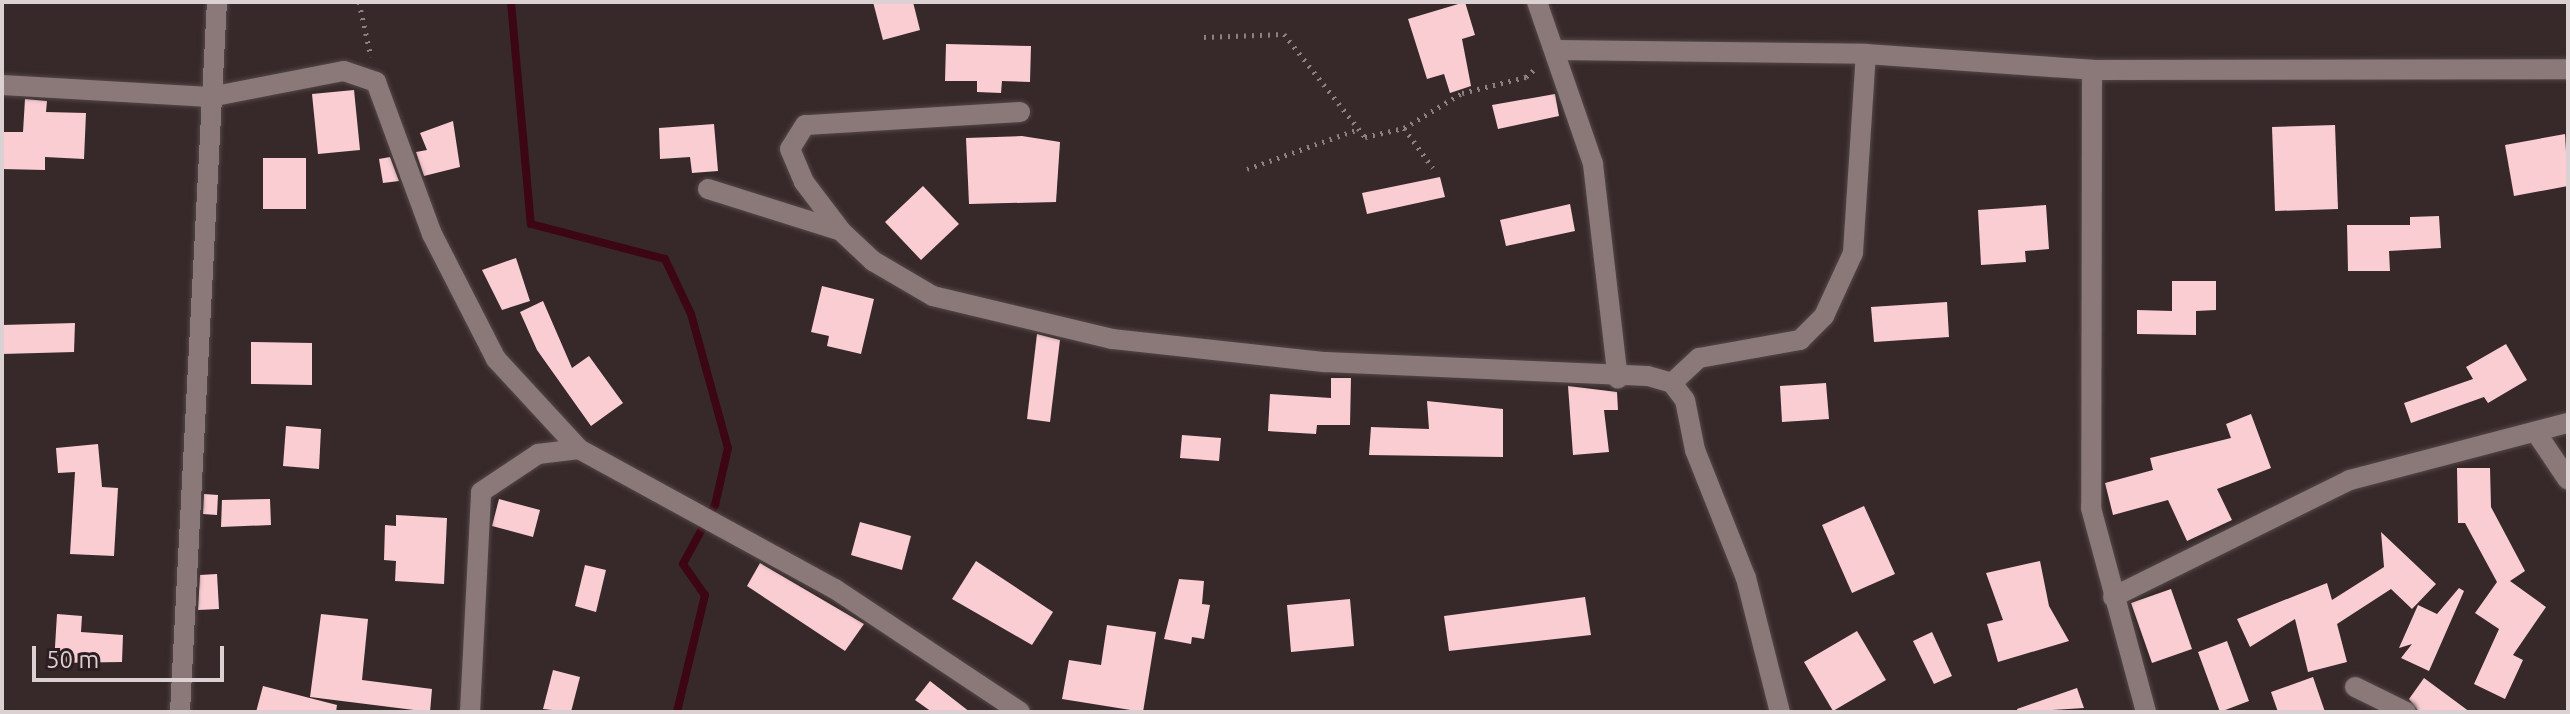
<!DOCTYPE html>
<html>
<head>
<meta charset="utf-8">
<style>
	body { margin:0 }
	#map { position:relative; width:2570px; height:714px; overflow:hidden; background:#37292a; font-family:Ubuntu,sans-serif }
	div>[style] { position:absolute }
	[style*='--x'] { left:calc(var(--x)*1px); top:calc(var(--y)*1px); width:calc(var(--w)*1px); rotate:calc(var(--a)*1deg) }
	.stream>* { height:8px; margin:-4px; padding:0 4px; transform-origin:4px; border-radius:4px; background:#3c0614 }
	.building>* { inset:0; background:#f9cdd2 }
	.path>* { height:5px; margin-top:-2.5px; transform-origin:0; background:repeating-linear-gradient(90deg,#8c8081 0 2px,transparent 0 8px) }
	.roads { filter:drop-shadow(0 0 2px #534748) drop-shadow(0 0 2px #534748) }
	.minor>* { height:20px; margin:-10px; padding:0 10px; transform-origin:10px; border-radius:10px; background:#8b797a }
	span { translate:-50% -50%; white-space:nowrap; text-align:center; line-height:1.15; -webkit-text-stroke:8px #2d1f21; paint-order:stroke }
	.frame { position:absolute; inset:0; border:4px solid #dbd1d2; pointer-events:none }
	.scale { position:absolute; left:32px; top:646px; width:192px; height:36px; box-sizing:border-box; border:4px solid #dbd1d2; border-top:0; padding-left:10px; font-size:24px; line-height:28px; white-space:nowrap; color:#dbd1d2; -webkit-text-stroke:6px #2d1f21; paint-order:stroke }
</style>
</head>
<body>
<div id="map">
	<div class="stream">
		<div style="--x:511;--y:2;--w:223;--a:84.9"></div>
		<div style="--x:531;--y:224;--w:138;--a:14.6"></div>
		<div style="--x:665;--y:259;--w:61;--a:64.7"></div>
		<div style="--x:691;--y:314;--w:139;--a:74.6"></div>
		<div style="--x:728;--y:448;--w:58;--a:102.8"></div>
		<div style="--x:715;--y:505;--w:67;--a:118.5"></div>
		<div style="--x:683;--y:564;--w:38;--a:55"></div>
		<div style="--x:705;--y:595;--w:120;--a:103.5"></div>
	</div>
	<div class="building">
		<div style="clip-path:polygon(873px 2px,913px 2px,920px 30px,883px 40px)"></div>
		<div style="clip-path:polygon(1465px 2px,1475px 35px,1462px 39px,1471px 86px,1450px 93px,1444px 74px,1427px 79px,1408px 19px)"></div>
		<div style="clip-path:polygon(946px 44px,1031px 46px,1030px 82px,1002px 81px,1001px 93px,977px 92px,977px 81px,945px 81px)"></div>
		<div style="clip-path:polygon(354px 90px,360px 150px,318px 154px,312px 94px)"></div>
		<div style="clip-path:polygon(1555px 94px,1559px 116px,1498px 129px,1492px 105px)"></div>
		<div style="clip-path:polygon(25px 99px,47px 101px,46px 112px,86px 113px,84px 159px,45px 157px,45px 170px,2px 169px,2px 132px,23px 132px)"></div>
		<div style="clip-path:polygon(453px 121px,460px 167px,424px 176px,416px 152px,427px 150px,420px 133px)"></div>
		<div style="clip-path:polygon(714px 124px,718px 171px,692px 173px,690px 157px,660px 159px,659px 128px)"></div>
		<div style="clip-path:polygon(2335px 125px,2338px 209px,2275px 211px,2272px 127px)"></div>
		<div style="clip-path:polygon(2565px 134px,2568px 186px,2514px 196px,2505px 145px)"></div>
		<div style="clip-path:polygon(1022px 136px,1060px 142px,1056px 202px,969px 204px,966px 138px)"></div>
		<div style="clip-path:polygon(390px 157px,399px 181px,383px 183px,379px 159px)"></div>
		<div style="clip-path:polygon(263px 158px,306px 158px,306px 209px,263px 209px)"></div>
		<div style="clip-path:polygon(1440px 177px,1445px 197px,1367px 214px,1362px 193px)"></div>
		<div style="clip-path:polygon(923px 186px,959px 224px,921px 260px,885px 222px)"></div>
		<div style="clip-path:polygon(1570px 204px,1575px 231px,1506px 246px,1500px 220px)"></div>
		<div style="clip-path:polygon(2046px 205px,2049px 249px,2025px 251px,2026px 262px,1981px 265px,1978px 210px)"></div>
		<div style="clip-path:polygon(2439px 216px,2441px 248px,2389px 251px,2390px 271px,2348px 271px,2347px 225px,2410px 225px,2410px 217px)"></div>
		<div style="clip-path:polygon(516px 258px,530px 301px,502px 310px,482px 270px)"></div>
		<div style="clip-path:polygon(2172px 281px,2216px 281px,2216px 310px,2196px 311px,2196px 335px,2137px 334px,2137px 310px,2172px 311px)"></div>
		<div style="clip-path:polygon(822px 286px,874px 299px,861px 354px,827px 346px,829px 336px,811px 332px)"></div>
		<div style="clip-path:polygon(543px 301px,572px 368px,589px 356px,623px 403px,591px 426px,537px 350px,520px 312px)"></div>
		<div style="clip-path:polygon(1947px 302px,1949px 337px,1874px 342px,1871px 307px)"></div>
		<div style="clip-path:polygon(75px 323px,74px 352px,2px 354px,2px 325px)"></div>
		<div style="clip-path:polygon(1037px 334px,1060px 340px,1050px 422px,1027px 419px)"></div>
		<div style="clip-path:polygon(251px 342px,312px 343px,312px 385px,251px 384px)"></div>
		<div style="clip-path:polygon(2506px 344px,2527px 380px,2488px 403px,2484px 397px,2411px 423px,2404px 403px,2473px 379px,2466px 367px)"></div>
		<div style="clip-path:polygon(1331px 378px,1351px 378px,1350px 425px,1317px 425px,1316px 434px,1268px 431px,1270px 394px,1331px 398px)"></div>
		<div style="clip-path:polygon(1826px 383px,1829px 419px,1782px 422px,1780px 386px)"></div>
		<div style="clip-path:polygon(1568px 386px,1617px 392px,1618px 410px,1604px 410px,1609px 452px,1573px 455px)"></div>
		<div style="clip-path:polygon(1427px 401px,1503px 409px,1503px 457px,1369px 455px,1371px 427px,1429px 429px)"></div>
		<div style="clip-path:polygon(2251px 414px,2271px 468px,2217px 489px,2232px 520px,2187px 541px,2168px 500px,2113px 515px,2105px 483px,2153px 470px,2150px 458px,2231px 438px,2226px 424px)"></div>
		<div style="clip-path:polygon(286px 426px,321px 429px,319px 469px,283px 466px)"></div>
		<div style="clip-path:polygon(1182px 435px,1221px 438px,1219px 461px,1180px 458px)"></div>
		<div style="clip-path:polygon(98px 444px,102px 487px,118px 488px,114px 556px,70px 554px,75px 472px,58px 473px,56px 448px)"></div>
		<div style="clip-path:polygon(2457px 468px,2490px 468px,2491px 507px,2525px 571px,2510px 581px,2546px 607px,2513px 655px,2523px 660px,2505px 699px,2474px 684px,2499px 629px,2475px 613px,2497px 582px,2465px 523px,2458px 523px)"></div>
		<div style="clip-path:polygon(204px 494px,218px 495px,217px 515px,203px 514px)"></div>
		<div style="clip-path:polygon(270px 499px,271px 525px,221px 527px,222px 500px)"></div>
		<div style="clip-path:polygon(499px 499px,540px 510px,533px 537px,492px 526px)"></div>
		<div style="clip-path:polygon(1864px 506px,1895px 574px,1852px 593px,1822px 525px)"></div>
		<div style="clip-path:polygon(396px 515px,447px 518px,444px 584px,395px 581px,396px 561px,384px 560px,385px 525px,396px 526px)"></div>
		<div style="clip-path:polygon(860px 522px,911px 536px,902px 570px,851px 555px)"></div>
		<div style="clip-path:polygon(2381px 532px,2436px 584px,2412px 609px,2391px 589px,2337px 624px,2347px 662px,2308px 672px,2295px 619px,2250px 647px,2237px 619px,2327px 583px,2332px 600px,2384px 567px)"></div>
		<div style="clip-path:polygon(976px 561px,1053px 612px,1032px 645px,952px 599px)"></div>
		<div style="clip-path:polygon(2040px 561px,2049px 606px,2069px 641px,1998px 662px,1987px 624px,2003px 620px,1986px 573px)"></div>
		<div style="clip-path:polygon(760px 563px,864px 624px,845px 651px,747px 586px)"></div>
		<div style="clip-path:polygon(585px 565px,606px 570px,596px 612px,575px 606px)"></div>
		<div style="clip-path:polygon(217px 574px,219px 609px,198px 610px,200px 575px)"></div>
		<div style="clip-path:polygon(1179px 579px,1204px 581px,1202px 604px,1210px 605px,1204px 639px,1192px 637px,1191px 644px,1164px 639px)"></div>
		<div style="clip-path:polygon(2459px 588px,2464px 591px,2429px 671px,2401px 658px,2412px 644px,2399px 648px,2418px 605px,2437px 614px)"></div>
		<div style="clip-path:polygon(2171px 589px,2192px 649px,2152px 663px,2131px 603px)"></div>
		<div style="clip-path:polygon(1585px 597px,1591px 635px,1449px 651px,1444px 616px)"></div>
		<div style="clip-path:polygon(1350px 599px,1354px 646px,1291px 652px,1287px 605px)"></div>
		<div style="clip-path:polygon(57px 614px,82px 616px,81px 632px,123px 635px,122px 662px,54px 663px)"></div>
		<div style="clip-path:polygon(321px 614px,368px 619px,362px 680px,432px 689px,430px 712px,310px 697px)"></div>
		<div style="clip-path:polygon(1107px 625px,1156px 632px,1143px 712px,1062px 699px,1069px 660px,1101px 665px)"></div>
		<div style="clip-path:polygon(1857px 631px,1886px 680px,1833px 711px,1804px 662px)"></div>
		<div style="clip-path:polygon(1932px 632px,1952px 676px,1934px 684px,1913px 641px)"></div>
		<div style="clip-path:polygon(2227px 641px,2249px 701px,2220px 712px,2198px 652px)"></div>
		<div style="clip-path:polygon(553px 670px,580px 677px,571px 712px,543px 709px)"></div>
		<div style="clip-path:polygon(2313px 677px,2325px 712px,2278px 712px,2271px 692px)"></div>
		<div style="clip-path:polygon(2424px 678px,2470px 712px,2419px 712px,2409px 699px)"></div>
		<div style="clip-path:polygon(930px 681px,970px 712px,932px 712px,915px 700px)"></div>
		<div style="clip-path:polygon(263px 686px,337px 705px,336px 712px,256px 712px)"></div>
		<div style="clip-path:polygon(2077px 688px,2084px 708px,2018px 712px,2017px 709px)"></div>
	</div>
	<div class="path">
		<div style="--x:359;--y:2;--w:56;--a:77.7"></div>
		<div style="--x:1204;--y:37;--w:80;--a:-2.1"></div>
		<div style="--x:1284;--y:34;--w:131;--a:51.8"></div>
		<div style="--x:1365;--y:137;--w:40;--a:-13"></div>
		<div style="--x:1404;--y:128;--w:68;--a:-31.1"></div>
		<div style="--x:1462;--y:93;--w:66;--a:-14"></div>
		<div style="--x:1526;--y:77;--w:15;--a:-42"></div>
		<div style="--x:1404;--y:128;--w:49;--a:54.1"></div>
		<div style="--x:1247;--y:169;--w:116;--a:-19.7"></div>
	</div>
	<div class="roads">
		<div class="minor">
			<div style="--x:1537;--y:2;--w:171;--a:70.9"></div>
			<div style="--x:1593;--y:164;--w:216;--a:83.4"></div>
			<div style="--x:1556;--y:50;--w:310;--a:0.7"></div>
			<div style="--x:1866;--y:54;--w:227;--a:4"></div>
			<div style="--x:2092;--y:70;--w:476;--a:-0.1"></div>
			<div style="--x:2092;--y:70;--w:438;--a:90.1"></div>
			<div style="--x:2091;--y:508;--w:211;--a:74.9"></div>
			<div style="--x:2;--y:85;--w:208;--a:3.3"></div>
			<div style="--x:210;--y:97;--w:136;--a:-11"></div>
			<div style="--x:344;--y:71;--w:34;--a:19"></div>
			<div style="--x:376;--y:82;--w:162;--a:69.8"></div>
			<div style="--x:432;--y:234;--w:140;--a:62.9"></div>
			<div style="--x:496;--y:359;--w:122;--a:47.3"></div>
			<div style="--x:579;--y:449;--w:292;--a:28.7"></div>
			<div style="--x:835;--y:589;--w:222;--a:33.6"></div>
			<div style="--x:1020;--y:112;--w:215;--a:176.5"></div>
			<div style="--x:805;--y:125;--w:28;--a:122"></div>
			<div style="--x:790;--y:149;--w:36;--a:67"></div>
			<div style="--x:804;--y:182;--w:61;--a:52.9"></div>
			<div style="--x:841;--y:231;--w:44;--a:43.2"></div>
			<div style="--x:873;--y:261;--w:69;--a:30.3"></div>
			<div style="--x:933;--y:296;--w:184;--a:13.5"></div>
			<div style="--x:1112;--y:339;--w:214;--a:6.2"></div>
			<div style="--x:1325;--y:362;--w:323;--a:2.5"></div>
			<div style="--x:1648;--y:376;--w:25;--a:16"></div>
			<div style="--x:1672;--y:383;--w:21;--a:53"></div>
			<div style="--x:1685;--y:400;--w:51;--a:78.7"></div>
			<div style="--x:1695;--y:450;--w:138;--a:68.3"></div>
			<div style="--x:1746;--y:578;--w:138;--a:75.8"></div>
			<div style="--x:708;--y:189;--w:139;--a:17.5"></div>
			<div style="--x:1672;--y:383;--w:37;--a:-43"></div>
			<div style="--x:1699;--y:358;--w:103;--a:-10.1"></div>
			<div style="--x:1800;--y:340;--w:34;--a:-45"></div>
			<div style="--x:1824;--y:316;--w:69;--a:-65.3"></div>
			<div style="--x:1853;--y:253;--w:199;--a:-86.3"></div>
			<div style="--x:2537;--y:434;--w:55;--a:56"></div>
			<div style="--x:2113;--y:597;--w:264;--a:-26.3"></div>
			<div style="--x:2350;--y:480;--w:225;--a:-14.7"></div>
			<div style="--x:2355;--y:687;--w:57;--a:26.1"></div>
			<div style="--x:180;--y:712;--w:711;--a:-87.02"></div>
			<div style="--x:470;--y:712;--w:220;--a:-87.1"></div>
			<div style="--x:481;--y:492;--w:69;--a:-33.7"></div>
			<div style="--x:538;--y:454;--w:41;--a:-7"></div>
		</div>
	</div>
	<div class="frame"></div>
	<div class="scale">50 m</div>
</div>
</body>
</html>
